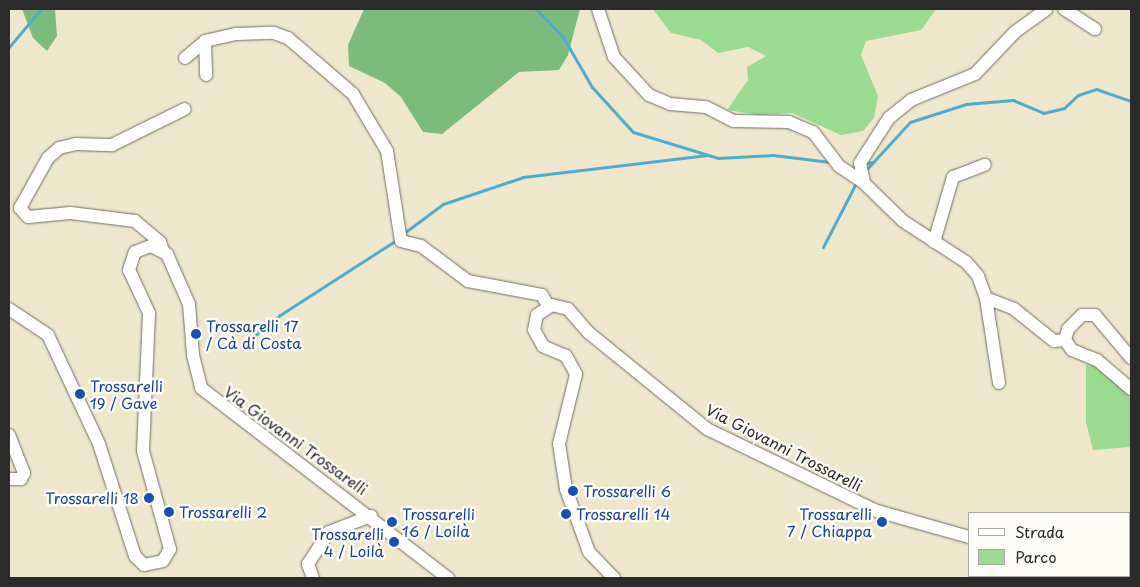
<!DOCTYPE html>
<html>
<head>
<meta charset="utf-8">
<style>
	body { margin:0 }
	#map { position:relative; width:1140px; height:587px; overflow:hidden; background:#efe7cc; font-family:"Playpen Sans",sans-serif }
	div>[style] { position:absolute }
	[style*='--x'] { left:calc(var(--x)*1px); top:calc(var(--y)*1px); width:calc(var(--w)*1px); rotate:calc(var(--a)*1deg) }
	.green>* { inset:0; background:#9adb91 }
	.forest>* { inset:0; background:#7bbb7b }
	.stream>* { height:3px; margin:-1.5px; padding:0 1.5px; transform-origin:1.5px; border-radius:1.5px; background:#4eadcd }
	.roads { filter:drop-shadow(0 0 1px #706d63) drop-shadow(0 0 1px #706d63) }
	.minor>* { height:12px; margin:-6px; padding:0 6px; transform-origin:6px; border-radius:6px; background:#fff }
	.dots>* { width:14px; height:14px; translate:-50% -50%; box-sizing:border-box; border:2px solid #fdfcf7; border-radius:50% }
	span { translate:-50% -50%; white-space:nowrap; text-align:center; line-height:1.15; -webkit-text-stroke:5px #fdfcf7; paint-order:stroke }
	.transit-label { font-size:15px; color:#164399 }
	.left { translate:0 -50%; text-align:left }
	.right { translate:-100% -50%; text-align:right }
	.street-label { font-size:15px; color:#2b2b2b }
	.frame { position:absolute; inset:0; border:10px solid #2b2b2b; pointer-events:none }
	.legend { position:absolute; left:968px; top:512px; width:162px; height:65px; box-sizing:border-box; background:#fdfcf7; border:1px solid #a9a8a5; margin:0; padding:6px 9px; list-style:none; font-size:15px; color:#2b2b2b }
	.legend li { display:flex; align-items:center; gap:10px; height:25px }
	.legend b { width:25px; border:1px solid #a9a8a5 }
</style>
</head>
<body>
<div id="map">
	<div class="green">
		<div style="clip-path:polygon(653px 9px,936px 9px,921px 30px,866px 41px,861px 55px,878px 96px,874px 118px,863px 131px,841px 135px,792px 113px,759px 115px,727px 110px,748px 80px,747px 67px,766px 56px,748px 47px,718px 53px,701px 40px,671px 33px)"></div>
		<div style="clip-path:polygon(1086px 364px,1101px 368px,1131px 398px,1131px 447px,1093px 450px,1086px 422px)"></div>
	</div>
	<div class="forest">
		<div style="clip-path:polygon(22px 9px,55px 9px,57px 36px,47px 51px,33px 38px)"></div>
		<div style="clip-path:polygon(364px 9px,580px 9px,568px 55px,559px 70px,519px 72px,442px 134px,423px 132px,401px 97px,385px 83px,349px 66px,348px 45px)"></div>
	</div>
	<div class="stream">
		<div style="--x:536;--y:9;--w:39;--a:46"></div>
		<div style="--x:563;--y:37;--w:58;--a:59.9"></div>
		<div style="--x:592;--y:87;--w:61;--a:47.7"></div>
		<div style="--x:633;--y:132;--w:89;--a:17"></div>
		<div style="--x:718;--y:158;--w:55;--a:-3.1"></div>
		<div style="--x:773;--y:155;--w:57;--a:7"></div>
		<div style="--x:9;--y:47;--w:50;--a:-49.9"></div>
		<div style="--x:866;--y:163;--w:7;--a:-8"></div>
		<div style="--x:866;--y:170;--w:65;--a:-47.5"></div>
		<div style="--x:910;--y:122;--w:59;--a:-17.8"></div>
		<div style="--x:966;--y:104;--w:47;--a:-4.9"></div>
		<div style="--x:1013;--y:100;--w:33;--a:23"></div>
		<div style="--x:1043;--y:113;--w:22;--a:-13"></div>
		<div style="--x:1064;--y:108;--w:19;--a:-43"></div>
		<div style="--x:1078;--y:95;--w:19;--a:-18"></div>
		<div style="--x:1096;--y:89;--w:37;--a:19"></div>
		<div style="--x:404;--y:233;--w:49;--a:-36.6"></div>
		<div style="--x:443;--y:204;--w:84;--a:-18.6"></div>
		<div style="--x:523;--y:177;--w:186;--a:-6.8"></div>
		<div style="--x:823;--y:247;--w:74;--a:-62.7"></div>
		<div style="--x:248;--y:341;--w:41;--a:-39.1"></div>
		<div style="--x:280;--y:315;--w:140;--a:-32.8"></div>
	</div>
	<div class="roads">
		<div class="minor">
			<div style="--x:598;--y:9;--w:51;--a:71.6"></div>
			<div style="--x:614;--y:57;--w:52;--a:47.4"></div>
			<div style="--x:649;--y:95;--w:23;--a:23"></div>
			<div style="--x:670;--y:104;--w:36;--a:5"></div>
			<div style="--x:706;--y:107;--w:31;--a:27"></div>
			<div style="--x:734;--y:121;--w:55;--a:1"></div>
			<div style="--x:789;--y:122;--w:26;--a:23"></div>
			<div style="--x:813;--y:132;--w:43;--a:52.6"></div>
			<div style="--x:839;--y:166;--w:30;--a:34"></div>
			<div style="--x:864;--y:183;--w:54;--a:44.3"></div>
			<div style="--x:903;--y:221;--w:75;--a:33.1"></div>
			<div style="--x:966;--y:262;--w:18;--a:49"></div>
			<div style="--x:978;--y:276;--w:23;--a:70"></div>
			<div style="--x:986;--y:298;--w:86;--a:81.3"></div>
			<div style="--x:1064;--y:9;--w:37;--a:33"></div>
			<div style="--x:205;--y:41;--w:34;--a:88"></div>
			<div style="--x:185;--y:58;--w:26;--a:-40"></div>
			<div style="--x:205;--y:41;--w:32;--a:-13"></div>
			<div style="--x:236;--y:34;--w:38;--a:-2"></div>
			<div style="--x:274;--y:33;--w:15;--a:20"></div>
			<div style="--x:288;--y:38;--w:86;--a:40.7"></div>
			<div style="--x:353;--y:94;--w:66;--a:59.2"></div>
			<div style="--x:387;--y:151;--w:91;--a:81.2"></div>
			<div style="--x:401;--y:241;--w:21;--a:14"></div>
			<div style="--x:421;--y:246;--w:59;--a:36.7"></div>
			<div style="--x:468;--y:281;--w:75;--a:10.7"></div>
			<div style="--x:542;--y:295;--w:13;--a:61"></div>
			<div style="--x:864;--y:183;--w:20;--a:-101"></div>
			<div style="--x:860;--y:163;--w:54;--a:-57.2"></div>
			<div style="--x:889;--y:118;--w:28;--a:-39"></div>
			<div style="--x:911;--y:100;--w:69;--a:-22.1"></div>
			<div style="--x:975;--y:74;--w:58;--a:-46.4"></div>
			<div style="--x:1015;--y:32;--w:39;--a:-36"></div>
			<div style="--x:934;--y:242;--w:68;--a:-73.7"></div>
			<div style="--x:953;--y:177;--w:34;--a:-21"></div>
			<div style="--x:163;--y:250;--w:9;--a:-111"></div>
			<div style="--x:160;--y:242;--w:33;--a:-140"></div>
			<div style="--x:135;--y:221;--w:65;--a:-173"></div>
			<div style="--x:70;--y:213;--w:42;--a:174.6"></div>
			<div style="--x:28;--y:217;--w:12;--a:-132"></div>
			<div style="--x:20;--y:208;--w:57;--a:-60.8"></div>
			<div style="--x:48;--y:158;--w:15;--a:-42"></div>
			<div style="--x:59;--y:148;--w:17;--a:-13"></div>
			<div style="--x:76;--y:144;--w:36;--a:2"></div>
			<div style="--x:112;--y:145;--w:81;--a:-26.3"></div>
			<div style="--x:986;--y:298;--w:30;--a:21"></div>
			<div style="--x:1014;--y:309;--w:51;--a:38.7"></div>
			<div style="--x:1054;--y:341;--w:11;--a:-5"></div>
			<div style="--x:9;--y:309;--w:47;--a:33.7"></div>
			<div style="--x:48;--y:335;--w:120;--a:64.9"></div>
			<div style="--x:99;--y:444;--w:118;--a:72.2"></div>
			<div style="--x:135;--y:556;--w:13;--a:45"></div>
			<div style="--x:144;--y:565;--w:19;--a:-12"></div>
			<div style="--x:163;--y:561;--w:14;--a:-60"></div>
			<div style="--x:170;--y:549;--w:102;--a:-105.4"></div>
			<div style="--x:143;--y:451;--w:138;--a:-87.5"></div>
			<div style="--x:149;--y:313;--w:47;--a:-114.9"></div>
			<div style="--x:129;--y:270;--w:19;--a:-72"></div>
			<div style="--x:135;--y:252;--w:17;--a:-21"></div>
			<div style="--x:151;--y:246;--w:18;--a:27"></div>
			<div style="--x:167;--y:254;--w:55;--a:66.3"></div>
			<div style="--x:189;--y:304;--w:51;--a:85.5"></div>
			<div style="--x:193;--y:355;--w:34;--a:76"></div>
			<div style="--x:201;--y:388;--w:312;--a:37.6"></div>
			<div style="--x:1131;--y:358;--w:56;--a:-129.9"></div>
			<div style="--x:1095;--y:315;--w:13;--a:180"></div>
			<div style="--x:1082;--y:315;--w:20;--a:135"></div>
			<div style="--x:1068;--y:329;--w:11;--a:105"></div>
			<div style="--x:1065;--y:340;--w:12;--a:55"></div>
			<div style="--x:1072;--y:350;--w:27;--a:22"></div>
			<div style="--x:1097;--y:360;--w:45;--a:40.5"></div>
			<div style="--x:9;--y:435;--w:41;--a:68.5"></div>
			<div style="--x:24;--y:473;--w:7;--a:117"></div>
			<div style="--x:21;--y:479;--w:12;--a:180"></div>
			<div style="--x:1043;--y:576;--w:4;--a:34"></div>
			<div style="--x:313;--y:578;--w:15;--a:-110"></div>
			<div style="--x:308;--y:564;--w:38;--a:-57"></div>
			<div style="--x:329;--y:532;--w:45;--a:-20.9"></div>
			<div style="--x:614;--y:578;--w:36;--a:-134"></div>
			<div style="--x:589;--y:552;--w:67;--a:-110.1"></div>
			<div style="--x:566;--y:489;--w:46;--a:-98.8"></div>
			<div style="--x:559;--y:444;--w:72;--a:-76.3"></div>
			<div style="--x:576;--y:374;--w:21;--a:-119"></div>
			<div style="--x:566;--y:356;--w:25;--a:-157"></div>
			<div style="--x:543;--y:346;--w:18;--a:-119"></div>
			<div style="--x:534;--y:330;--w:15;--a:-79"></div>
			<div style="--x:537;--y:315;--w:18;--a:-34"></div>
			<div style="--x:552;--y:305;--w:16;--a:14"></div>
			<div style="--x:568;--y:309;--w:32;--a:49"></div>
			<div style="--x:589;--y:333;--w:152;--a:39.1"></div>
			<div style="--x:707;--y:429;--w:189;--a:25.8"></div>
			<div style="--x:877;--y:511;--w:96;--a:15.8"></div>
		</div>
	</div>
	<div class="dots">
		<div style="left:196px;top:334px;background:#1a4fb4"></div>
		<div style="left:80px;top:394px;background:#1a4fb4"></div>
		<div style="left:573px;top:491px;background:#1a4fb4"></div>
		<div style="left:149px;top:498px;background:#1a4fb4"></div>
		<div style="left:169px;top:512px;background:#1a4fb4"></div>
		<div style="left:566px;top:514px;background:#1a4fb4"></div>
		<div style="left:392px;top:522px;background:#1a4fb4"></div>
		<div style="left:882px;top:522px;background:#1a4fb4"></div>
		<div style="left:394px;top:542px;background:#1a4fb4"></div>
	</div>
	<div class="transit-label">
		<span class="left" style="left:206px;top:334px">Trossarelli 17<br>/ Cà di Costa</span>
		<span class="left" style="left:90px;top:394px">Trossarelli<br>19 / Gave</span>
		<span class="left" style="left:583px;top:491px">Trossarelli 6</span>
		<span class="right" style="left:139px;top:498px">Trossarelli 18</span>
		<span class="left" style="left:179px;top:512px">Trossarelli 2</span>
		<span class="left" style="left:402px;top:522px">Trossarelli<br>16 / Loilà</span>
		<span class="right" style="left:872px;top:522px">Trossarelli<br>7 / Chiappa</span>
		<span class="left" style="left:576px;top:514px">Trossarelli 14</span>
		<span class="right" style="left:384px;top:542px">Trossarelli<br>4 / Loilà</span>
	</div>
	<div class="street-label">
		<span style="left:296px;top:440px;rotate:36deg">Via Giovanni Trossarelli</span>
		<span style="left:784px;top:447px;rotate:27deg">Via Giovanni Trossarelli</span>
	</div>
	<div class="frame"></div>
	<ul class="legend">
	<li><b style="height:6px;background:#fff"></b>Strada</li>
	<li><b style="height:14px;background:#9adb91"></b>Parco</li>
	</ul>
</div>
</body>
</html>
